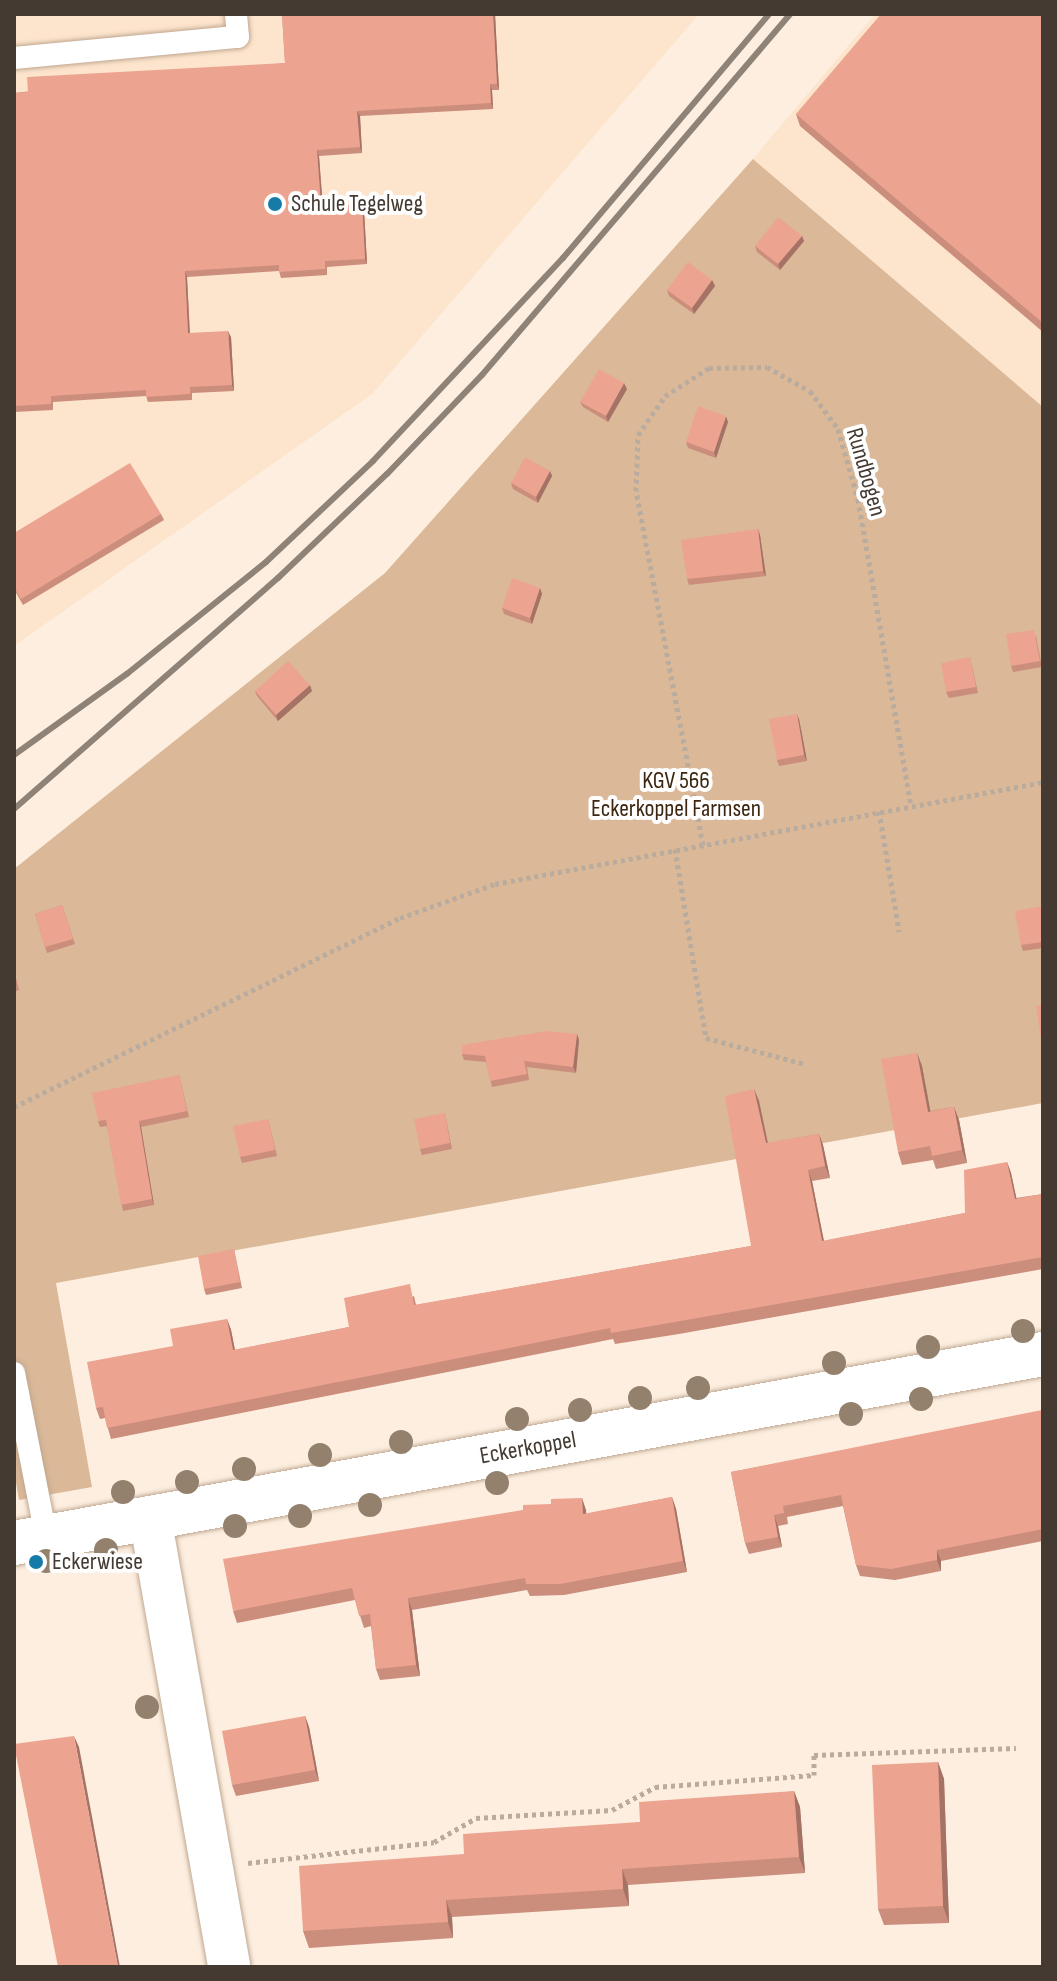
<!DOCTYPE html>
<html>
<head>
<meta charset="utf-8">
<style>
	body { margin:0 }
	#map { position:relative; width:1057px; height:1981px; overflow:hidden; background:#fdeedf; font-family:"Sofia Sans Condensed",sans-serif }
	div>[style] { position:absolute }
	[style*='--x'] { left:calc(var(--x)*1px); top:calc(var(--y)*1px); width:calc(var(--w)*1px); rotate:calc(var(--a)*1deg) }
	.built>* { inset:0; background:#fde4cc }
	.green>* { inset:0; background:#dab898 }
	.path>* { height:5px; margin-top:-2.5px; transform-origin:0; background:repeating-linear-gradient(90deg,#b9ac9f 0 4px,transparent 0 8px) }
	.roads { filter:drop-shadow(0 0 2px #bfa791) drop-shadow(0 0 2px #bfa791) }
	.service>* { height:22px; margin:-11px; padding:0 11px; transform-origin:11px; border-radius:11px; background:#fff }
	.minor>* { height:42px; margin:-21px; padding:0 21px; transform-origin:21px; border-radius:21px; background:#fff }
	.tertiary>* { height:44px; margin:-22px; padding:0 22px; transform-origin:22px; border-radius:22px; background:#fff }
	.rail>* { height:6px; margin:-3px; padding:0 3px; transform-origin:3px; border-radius:3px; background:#8f8378 }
	.trees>* { width:24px; height:24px; margin:-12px; border-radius:50%; background:#93806d }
	.wall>* { inset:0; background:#cb8d7c }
	.shaded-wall>* { inset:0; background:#a57365 }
	.building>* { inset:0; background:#eca490 }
	.dots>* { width:22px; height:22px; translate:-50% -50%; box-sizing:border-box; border:4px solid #fefefe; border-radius:50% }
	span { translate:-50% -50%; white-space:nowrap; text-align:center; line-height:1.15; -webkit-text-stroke:8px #fefefe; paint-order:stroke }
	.poi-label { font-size:24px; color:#443a31 }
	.left { translate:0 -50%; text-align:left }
	.street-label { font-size:24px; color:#443a31 }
	.park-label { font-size:24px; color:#3c260f }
	.frame { position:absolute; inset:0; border:16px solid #443a31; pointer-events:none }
</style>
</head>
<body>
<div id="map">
	<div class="built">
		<div style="clip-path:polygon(14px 14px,699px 14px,372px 394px,14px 646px)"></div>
		<div style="clip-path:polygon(875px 14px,1043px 14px,1043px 407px,753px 159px)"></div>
	</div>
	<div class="green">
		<div style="clip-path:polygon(753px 159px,1043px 407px,1043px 1103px,56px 1283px,92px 1487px,19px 1500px,14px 1471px,14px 869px,385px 573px)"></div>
	</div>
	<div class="path">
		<div style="--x:879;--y:811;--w:122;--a:80.5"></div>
		<div style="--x:703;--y:845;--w:360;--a:-100.7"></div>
		<div style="--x:636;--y:491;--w:56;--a:-88"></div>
		<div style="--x:638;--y:435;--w:47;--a:-55.3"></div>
		<div style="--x:665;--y:396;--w:52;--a:-32.5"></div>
		<div style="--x:709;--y:368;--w:58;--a:-1"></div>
		<div style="--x:767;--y:367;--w:49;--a:29.2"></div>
		<div style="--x:810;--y:391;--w:47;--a:53.6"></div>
		<div style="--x:838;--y:429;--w:73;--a:74.1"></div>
		<div style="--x:858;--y:499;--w:312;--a:80.2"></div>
		<div style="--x:675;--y:849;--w:192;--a:80.7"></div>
		<div style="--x:706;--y:1038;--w:102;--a:14.7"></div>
		<div style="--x:14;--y:1107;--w:430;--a:-26.1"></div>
		<div style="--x:400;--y:918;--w:101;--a:-19.7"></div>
		<div style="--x:495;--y:884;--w:557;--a:-10.54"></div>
		<div style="--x:248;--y:1863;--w:187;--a:-6.4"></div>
		<div style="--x:434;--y:1842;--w:48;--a:-29.7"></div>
		<div style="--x:476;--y:1818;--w:136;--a:-3.4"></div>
		<div style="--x:612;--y:1810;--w:49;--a:-28.1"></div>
		<div style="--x:655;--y:1787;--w:159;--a:-4.3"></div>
		<div style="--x:814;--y:1775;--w:20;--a:-90"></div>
		<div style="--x:814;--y:1755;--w:202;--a:-2"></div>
	</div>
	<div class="roads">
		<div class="service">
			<div style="--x:14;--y:58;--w:225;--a:-5.4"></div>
			<div style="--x:238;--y:37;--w:23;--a:-95"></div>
			<div style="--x:14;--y:1373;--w:166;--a:78.9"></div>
		</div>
		<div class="minor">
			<div style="--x:150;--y:1517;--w:457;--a:80"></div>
		</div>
		<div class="tertiary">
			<div style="--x:14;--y:1543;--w:1046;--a:-10.41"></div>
		</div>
	</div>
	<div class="rail">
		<div style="--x:14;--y:755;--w:140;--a:-35.7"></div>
		<div style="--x:128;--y:673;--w:177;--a:-38.8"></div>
		<div style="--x:266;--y:562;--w:147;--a:-43.3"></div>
		<div style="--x:373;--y:461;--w:278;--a:-46.9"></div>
		<div style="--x:563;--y:258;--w:319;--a:-49.8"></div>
		<div style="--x:14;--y:809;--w:351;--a:-41.2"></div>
		<div style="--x:278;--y:578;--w:151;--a:-43.7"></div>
		<div style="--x:387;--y:474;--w:137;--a:-46.2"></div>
		<div style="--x:482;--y:375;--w:475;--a:-49.5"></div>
	</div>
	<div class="trees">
		<div style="left:1023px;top:1331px"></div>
		<div style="left:928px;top:1347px"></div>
		<div style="left:834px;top:1363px"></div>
		<div style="left:698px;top:1388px"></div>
		<div style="left:640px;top:1398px"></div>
		<div style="left:921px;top:1399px"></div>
		<div style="left:580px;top:1410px"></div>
		<div style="left:851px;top:1414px"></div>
		<div style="left:517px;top:1419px"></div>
		<div style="left:401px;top:1442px"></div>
		<div style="left:320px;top:1455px"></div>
		<div style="left:244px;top:1469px"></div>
		<div style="left:187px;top:1482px"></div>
		<div style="left:497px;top:1483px"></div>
		<div style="left:123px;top:1492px"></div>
		<div style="left:370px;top:1505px"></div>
		<div style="left:300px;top:1516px"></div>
		<div style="left:235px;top:1526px"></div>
		<div style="left:106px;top:1550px"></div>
		<div style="left:46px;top:1561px"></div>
		<div style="left:147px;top:1707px"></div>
	</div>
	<div class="wall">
		<div style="clip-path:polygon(282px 14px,495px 14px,499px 90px,492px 90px,493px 109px,360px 116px,362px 153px,319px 156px,323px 206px,364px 210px,367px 264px,327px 267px,327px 275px,281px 278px,279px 271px,187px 277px,190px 333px,231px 337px,234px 391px,192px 393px,192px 400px,148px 402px,146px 396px,53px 402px,53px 410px,14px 412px,14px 93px,285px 63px)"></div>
		<div style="clip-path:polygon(1043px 14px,1043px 332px,800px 126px,796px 114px)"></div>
		<div style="clip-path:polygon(802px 236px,804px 241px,780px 270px,757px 252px,755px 246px)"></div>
		<div style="clip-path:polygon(712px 280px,715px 286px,694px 314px,669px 296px,667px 290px)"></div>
		<div style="clip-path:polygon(627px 389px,608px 422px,583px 407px,580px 402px)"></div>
		<div style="clip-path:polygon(728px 422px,716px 458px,688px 448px,686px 442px)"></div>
		<div style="clip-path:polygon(550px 471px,552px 476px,538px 503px,513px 489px,511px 483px)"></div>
		<div style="clip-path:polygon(161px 514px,164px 520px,23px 605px,14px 589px,14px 533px)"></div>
		<div style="clip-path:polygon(758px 529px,760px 535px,766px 576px,689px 585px,687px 579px)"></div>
		<div style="clip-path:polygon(540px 588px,542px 594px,532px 624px,504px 614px,502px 608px)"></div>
		<div style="clip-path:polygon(1036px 636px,1042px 667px,1013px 672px,1011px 666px)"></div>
		<div style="clip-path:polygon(970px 657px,978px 693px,949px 698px,946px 692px)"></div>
		<div style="clip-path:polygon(255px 691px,312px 691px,278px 721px,257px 696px)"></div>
		<div style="clip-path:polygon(799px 719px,807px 761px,779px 766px,777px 760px)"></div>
		<div style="clip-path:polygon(62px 905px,75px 944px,47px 953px,35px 914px)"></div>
		<div style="clip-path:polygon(1043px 906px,1043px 948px,1023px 951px,1021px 945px)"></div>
		<div style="clip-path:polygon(14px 970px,19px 990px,14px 992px)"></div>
		<div style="clip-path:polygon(577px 1034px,579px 1040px,576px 1073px,527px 1067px,529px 1080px,492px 1087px,486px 1062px,464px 1060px,462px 1054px)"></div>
		<div style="clip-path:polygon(917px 1053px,922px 1066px,930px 1111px,954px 1107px,959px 1120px,967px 1163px,936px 1169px,933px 1160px,902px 1165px,898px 1152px)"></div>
		<div style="clip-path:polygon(179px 1075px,189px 1117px,141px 1127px,154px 1205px,123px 1211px,107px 1126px,100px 1127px,98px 1121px)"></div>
		<div style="clip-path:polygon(754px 1089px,759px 1101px,768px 1143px,819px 1134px,823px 1145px,830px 1178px,812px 1181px,824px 1241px,965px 1213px,1007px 1162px,1011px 1173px,1016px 1198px,1043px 1194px,1043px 1269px,679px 1334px,615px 1344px,613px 1339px,111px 1439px,105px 1418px,100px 1419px,96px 1408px,173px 1346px,227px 1319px,231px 1330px,235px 1350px,349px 1327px,414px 1296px,416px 1305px,751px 1246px)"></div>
		<div style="clip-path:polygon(445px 1113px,452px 1149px,422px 1155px,420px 1149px)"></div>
		<div style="clip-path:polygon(268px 1119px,277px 1156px,242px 1163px,240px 1157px)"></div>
		<div style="clip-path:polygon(234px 1249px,242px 1288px,206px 1295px,204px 1289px)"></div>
		<div style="clip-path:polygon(1043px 1413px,1043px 1541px,941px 1561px,941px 1571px,895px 1580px,860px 1576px,856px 1565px,843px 1506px,787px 1517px,788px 1524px,778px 1526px,782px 1547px,749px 1554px,745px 1543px,731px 1472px)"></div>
		<div style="clip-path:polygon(672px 1497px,676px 1509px,687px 1572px,564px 1595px,530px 1596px,527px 1590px,412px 1610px,420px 1676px,380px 1680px,376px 1669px,371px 1626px,364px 1628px,355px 1600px,237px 1623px,233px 1611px,523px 1510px,582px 1498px,586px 1514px)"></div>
		<div style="clip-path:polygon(305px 1716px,309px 1727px,319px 1781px,236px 1796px,232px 1785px)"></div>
		<div style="clip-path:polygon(938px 1762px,944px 1779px,949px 1923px,884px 1925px,878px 1909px)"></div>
		<div style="clip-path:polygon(794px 1791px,800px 1807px,805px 1873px,628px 1885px,629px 1906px,452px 1917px,453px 1938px,309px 1948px,303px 1931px,464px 1854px,640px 1822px)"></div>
	</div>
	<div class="shaded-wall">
		<div style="clip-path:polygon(493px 14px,495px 14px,499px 90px,497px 84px)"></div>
		<div style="clip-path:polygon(490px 84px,492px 90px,493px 109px,491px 103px)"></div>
		<div style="clip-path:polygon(357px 111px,360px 116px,362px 153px,360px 147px)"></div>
		<div style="clip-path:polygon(317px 150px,319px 156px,323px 212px,321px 206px)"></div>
		<div style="clip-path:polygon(362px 204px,364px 210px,367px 264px,365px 259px)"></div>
		<div style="clip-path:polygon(802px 236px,804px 241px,780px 270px,778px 264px)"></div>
		<div style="clip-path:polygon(185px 271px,187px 277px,190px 339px,188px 333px)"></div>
		<div style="clip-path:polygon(712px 280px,715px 286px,694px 314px,692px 308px)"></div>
		<div style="clip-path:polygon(228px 331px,231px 337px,234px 391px,232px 385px)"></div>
		<div style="clip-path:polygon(624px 383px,627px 389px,608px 422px,606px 416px)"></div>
		<div style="clip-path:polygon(726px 416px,728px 422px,716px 458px,714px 452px)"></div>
		<div style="clip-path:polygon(550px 471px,552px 476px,538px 503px,536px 497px)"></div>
		<div style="clip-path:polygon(758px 529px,760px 535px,766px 576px,763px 571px)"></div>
		<div style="clip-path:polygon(540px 588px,542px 594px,532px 624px,530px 618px)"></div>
		<div style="clip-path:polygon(310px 685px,312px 691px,278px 721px,276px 715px)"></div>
		<div style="clip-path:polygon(797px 714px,799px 719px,807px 761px,804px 755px)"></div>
		<div style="clip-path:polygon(577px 1034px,579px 1040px,576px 1073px,573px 1067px)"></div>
		<div style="clip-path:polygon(917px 1053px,922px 1066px,933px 1125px,928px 1112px)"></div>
		<div style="clip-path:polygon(754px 1089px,759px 1101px,770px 1154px,766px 1143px)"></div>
		<div style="clip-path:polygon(954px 1107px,959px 1120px,967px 1163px,962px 1150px)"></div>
		<div style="clip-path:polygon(139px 1121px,141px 1127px,154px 1205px,152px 1199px)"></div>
		<div style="clip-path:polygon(819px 1134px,823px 1145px,830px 1178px,825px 1166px)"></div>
		<div style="clip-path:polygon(1007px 1162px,1011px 1173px,1019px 1210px,1015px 1199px)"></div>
		<div style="clip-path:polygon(808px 1170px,812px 1181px,826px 1252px,822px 1241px)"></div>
		<div style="clip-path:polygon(227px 1319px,231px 1330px,237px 1361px,233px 1350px)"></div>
		<div style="clip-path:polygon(672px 1497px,676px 1509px,687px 1572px,683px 1561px)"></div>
		<div style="clip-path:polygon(582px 1498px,586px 1510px,587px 1526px,583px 1514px)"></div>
		<div style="clip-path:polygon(774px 1515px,778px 1526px,782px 1547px,778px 1537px)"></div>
		<div style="clip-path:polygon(937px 1550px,941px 1561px,941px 1571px,937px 1560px)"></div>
		<div style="clip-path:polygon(408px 1598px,412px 1610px,420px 1676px,416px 1665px)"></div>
		<div style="clip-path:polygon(305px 1716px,309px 1727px,319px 1781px,315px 1770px)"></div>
		<div style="clip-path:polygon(74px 1736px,79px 1747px,120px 1967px,118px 1967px)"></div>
		<div style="clip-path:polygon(938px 1762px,944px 1779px,949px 1923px,943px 1906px)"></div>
		<div style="clip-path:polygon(794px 1791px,800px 1807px,805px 1873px,799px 1857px)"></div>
		<div style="clip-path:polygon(622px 1869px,628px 1885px,629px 1906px,623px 1889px)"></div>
		<div style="clip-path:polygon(446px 1900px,452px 1917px,453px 1938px,448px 1922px)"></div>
	</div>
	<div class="building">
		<div style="clip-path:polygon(282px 14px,493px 14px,497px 84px,490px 84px,491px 103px,357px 111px,360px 147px,317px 150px,321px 206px,362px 204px,365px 259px,325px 261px,325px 269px,279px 272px,279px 265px,185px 271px,188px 333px,228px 331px,232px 385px,190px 387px,190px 394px,146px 397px,146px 390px,51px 396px,51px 404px,14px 406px,14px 93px,28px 92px,27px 77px,285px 63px)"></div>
		<div style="clip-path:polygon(881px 14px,1043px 14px,1043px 323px,796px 114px)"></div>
		<div style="clip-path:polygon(778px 217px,802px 236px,778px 264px,755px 246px)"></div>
		<div style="clip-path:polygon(688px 262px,712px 280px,692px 308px,667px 290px)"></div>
		<div style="clip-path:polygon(599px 369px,624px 383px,606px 416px,580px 402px)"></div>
		<div style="clip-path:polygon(698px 406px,726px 416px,714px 452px,686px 442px)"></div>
		<div style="clip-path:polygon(525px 457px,550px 471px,536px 497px,511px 483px)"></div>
		<div style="clip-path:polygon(130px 463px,161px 514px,21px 599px,14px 587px,14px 533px)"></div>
		<div style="clip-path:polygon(758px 529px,763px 571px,687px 579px,681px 540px)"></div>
		<div style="clip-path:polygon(512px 578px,540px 588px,530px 618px,502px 608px)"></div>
		<div style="clip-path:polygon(1034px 630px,1040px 661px,1011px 666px,1006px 634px)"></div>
		<div style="clip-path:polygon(970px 657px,976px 687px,946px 692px,941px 663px)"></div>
		<div style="clip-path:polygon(288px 661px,310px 685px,276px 715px,255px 691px)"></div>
		<div style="clip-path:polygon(797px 714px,804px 755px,777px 760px,769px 719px)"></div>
		<div style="clip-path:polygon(62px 905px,73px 939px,45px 947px,35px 914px)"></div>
		<div style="clip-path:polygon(1043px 906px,1043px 942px,1021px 945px,1015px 911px)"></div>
		<div style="clip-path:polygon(1043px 1005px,1043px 1038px,1041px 1039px,1036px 1006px)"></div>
		<div style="clip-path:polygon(547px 1031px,577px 1034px,573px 1067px,524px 1061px,527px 1074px,490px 1081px,485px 1056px,462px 1054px,462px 1045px)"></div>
		<div style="clip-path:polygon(917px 1053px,928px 1112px,954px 1107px,962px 1150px,932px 1156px,930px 1146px,898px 1152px,881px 1059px)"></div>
		<div style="clip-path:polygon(179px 1075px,187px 1111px,139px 1121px,152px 1199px,121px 1205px,106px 1120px,98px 1121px,92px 1093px)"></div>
		<div style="clip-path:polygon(754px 1089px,766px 1143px,819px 1134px,825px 1166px,808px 1170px,822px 1241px,965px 1213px,964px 1170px,1007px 1162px,1015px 1199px,1043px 1194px,1043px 1257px,675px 1322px,611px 1333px,610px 1328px,107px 1428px,103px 1407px,96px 1408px,87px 1362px,173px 1346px,170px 1329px,227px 1319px,233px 1350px,349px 1327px,344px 1298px,410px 1284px,414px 1305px,751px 1246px,725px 1096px)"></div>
		<div style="clip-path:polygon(445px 1113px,450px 1143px,420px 1149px,414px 1119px)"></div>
		<div style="clip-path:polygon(268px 1119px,275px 1150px,240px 1157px,233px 1126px)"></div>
		<div style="clip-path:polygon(234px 1249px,240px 1282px,204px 1289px,198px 1256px)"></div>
		<div style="clip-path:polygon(1042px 1410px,1043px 1416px,1043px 1529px,937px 1550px,937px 1560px,891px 1569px,856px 1565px,841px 1495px,783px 1506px,784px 1513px,774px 1515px,778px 1537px,745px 1543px,731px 1472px)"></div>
		<div style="clip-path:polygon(672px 1497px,683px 1561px,560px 1584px,526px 1584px,525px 1578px,408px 1598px,416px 1665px,376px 1669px,370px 1614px,359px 1616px,352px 1588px,233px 1611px,223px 1559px,523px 1510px,523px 1505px,551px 1504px,551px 1499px,582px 1498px,583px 1514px)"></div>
		<div style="clip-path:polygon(305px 1716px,315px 1770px,232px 1785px,222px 1731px)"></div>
		<div style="clip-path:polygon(74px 1736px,118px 1967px,58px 1967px,14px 1745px,14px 1744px)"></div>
		<div style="clip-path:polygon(938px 1762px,943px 1906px,878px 1909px,872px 1765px)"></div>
		<div style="clip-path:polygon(794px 1791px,799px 1857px,622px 1869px,623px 1889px,446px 1900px,448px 1922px,303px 1931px,299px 1866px,464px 1854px,463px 1834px,640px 1822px,639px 1802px)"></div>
	</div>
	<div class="dots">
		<div style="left:275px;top:204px;background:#157ca7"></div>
		<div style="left:36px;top:1562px;background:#157ca7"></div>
	</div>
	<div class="poi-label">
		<span class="left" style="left:291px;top:204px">Schule Tegelweg</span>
		<span class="left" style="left:52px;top:1562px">Eckerwiese</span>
	</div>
	<div class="street-label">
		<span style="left:866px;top:472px;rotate:74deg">Rundbogen</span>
		<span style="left:528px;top:1448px;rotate:-10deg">Eckerkoppel</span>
	</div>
	<div class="park-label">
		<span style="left:676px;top:795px">KGV 566<br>Eckerkoppel Farmsen</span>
	</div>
	<div class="frame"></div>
</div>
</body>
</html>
